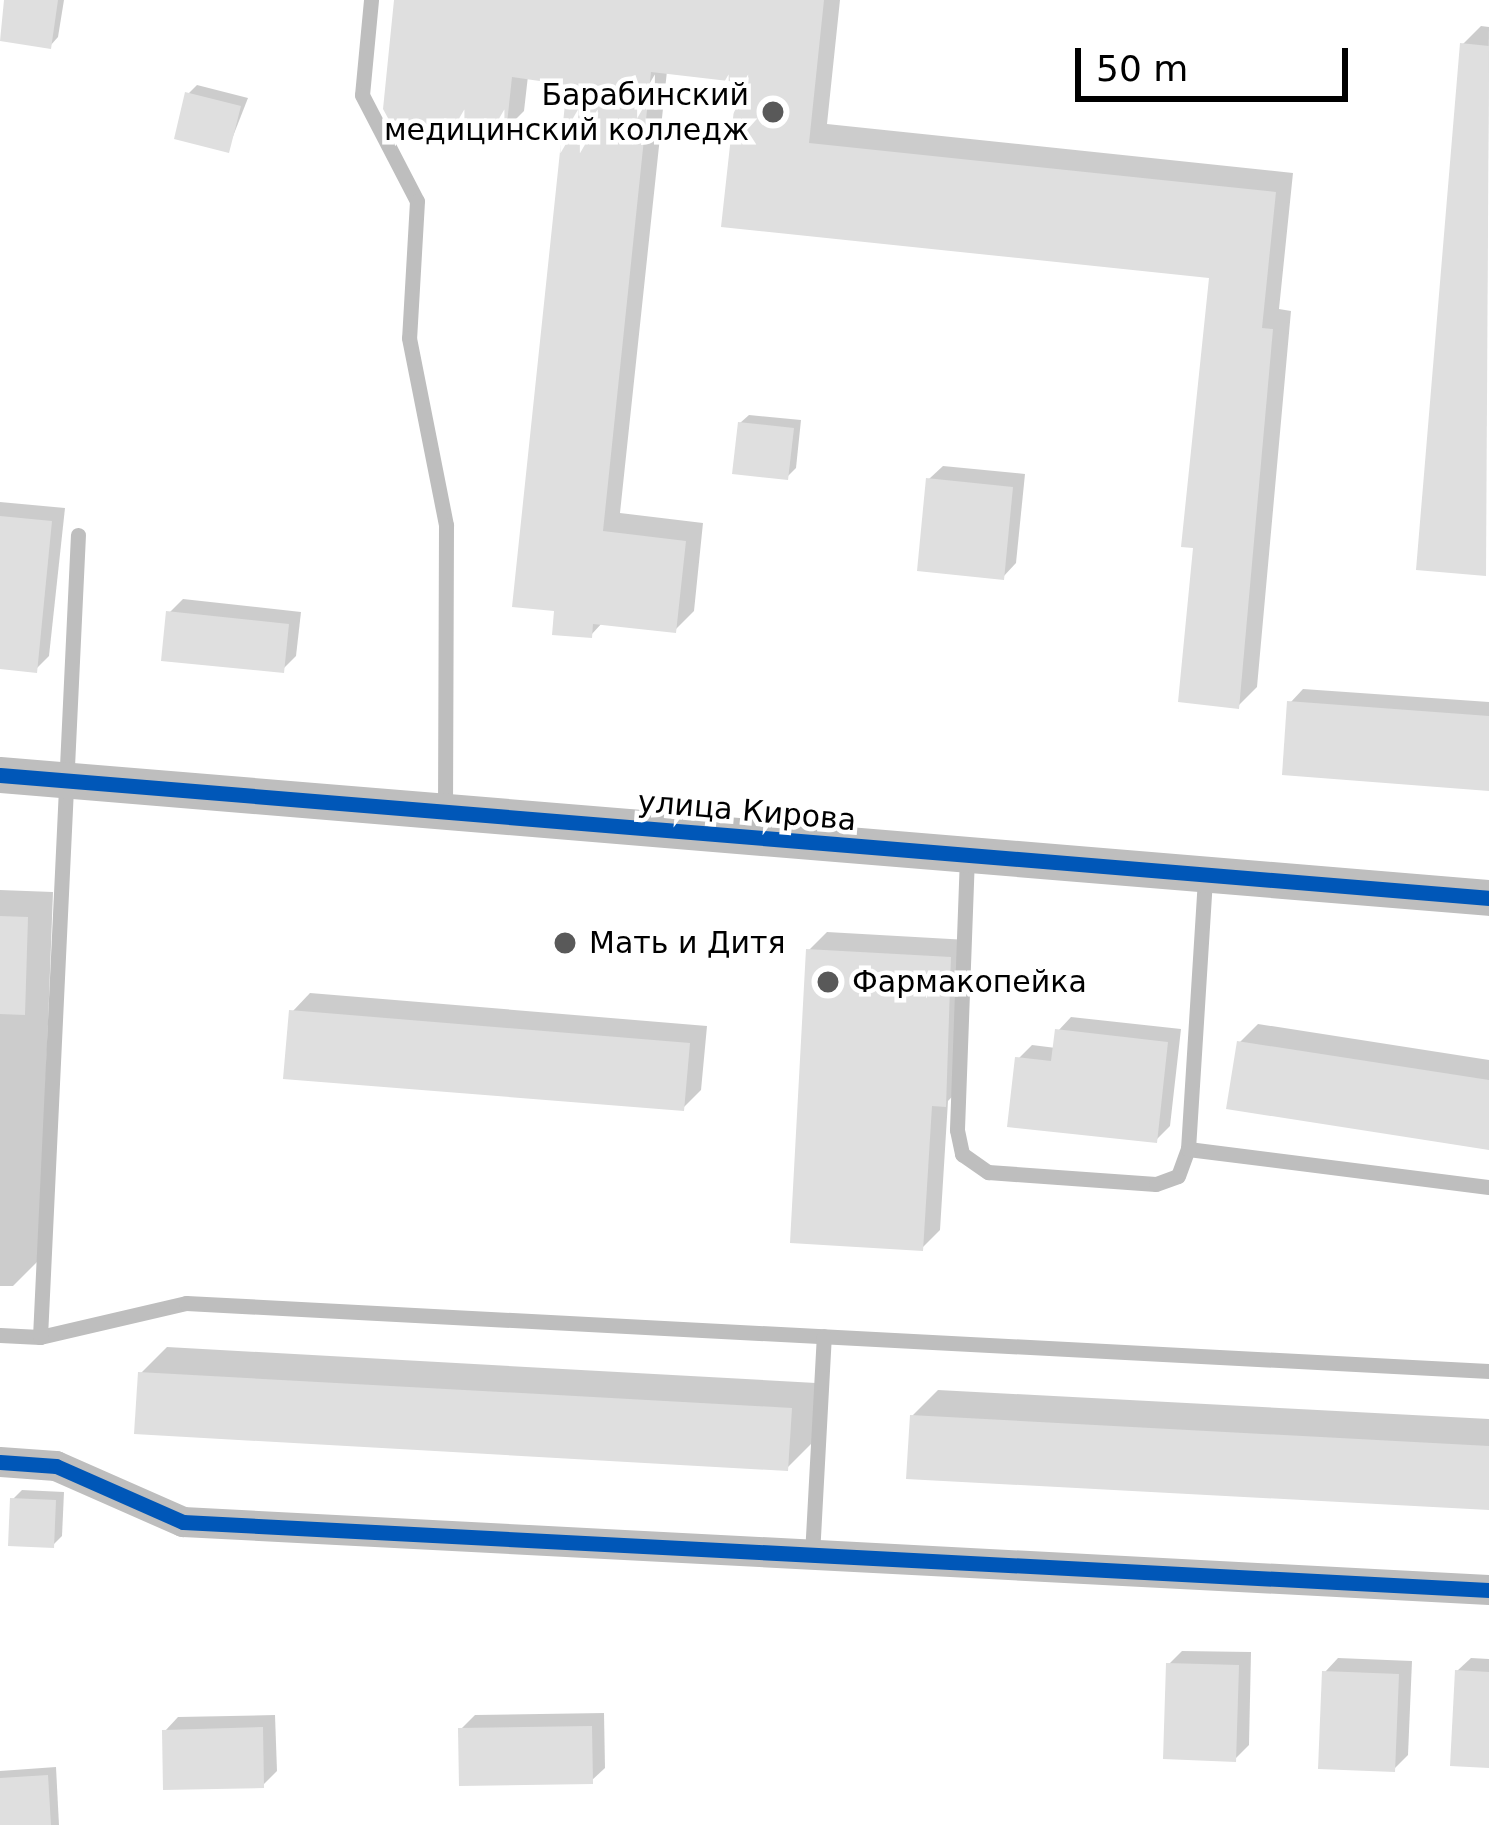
<!DOCTYPE html>
<html>
<head>
<meta charset="utf-8">
<style>
	body { margin:0 }
	#map { position:relative; width:1489px; height:1825px; overflow:hidden; background:#fff; font-family:"DejaVu Sans",sans-serif }
	div>[style] { position:absolute }
	[style*='--x'] { left:calc(var(--x)*1px); top:calc(var(--y)*1px); width:calc(var(--w)*1px); rotate:calc(var(--a)*1deg) }
	.shadow>* { inset:0; background:#0003 }
	.building>* { inset:0; background:#dfdfdf }
	.service>* { height:15px; margin:-7.5px; padding:0 7.5px; transform-origin:7.5px; border-radius:7.5px; background:#bebebe }
	.minor>* { height:30px; margin:-15px; padding:0 15px; transform-origin:15px; border-radius:15px; background:#bebebe }
	.tertiary>* { height:36px; margin:-18px; padding:0 18px; transform-origin:18px; border-radius:18px; background:#bebebe }
	.cycleway>* { height:15px; margin:-7.5px; padding:0 7.5px; transform-origin:7.5px; border-radius:7.5px; background:#0057b8 }
	.dots>* { width:33px; height:33px; translate:-50% -50%; box-sizing:border-box; border:6px solid #fff; border-radius:50% }
	span { translate:-50% -50%; white-space:nowrap; text-align:center; line-height:1.15; -webkit-text-stroke:9px #fff; paint-order:stroke }
	.poi-label { font-size:30px; color:#000 }
	.right { translate:-100% -50%; text-align:right }
	.left { translate:0 -50%; text-align:left }
	.street-label { font-size:30px; color:#000 }
	.scale { position:absolute; left:1075px; top:48px; width:273px; height:54px; box-sizing:border-box; border:6px solid #000; border-top:0; padding-left:15px; font-size:36px; line-height:42px; white-space:nowrap; color:#000; -webkit-text-stroke:9px #fff; paint-order:stroke }
</style>
</head>
<body>
<div id="map">
	<div class="shadow">
		<div style="clip-path:polygon(7px 0,64px 0,58px 37px,50px 46px)"></div>
		<div style="clip-path:polygon(397px 0,840px 0,827px 124px,1293px 173px,1279px 309px,1291px 311px,1257px 687px,1238px 706px,1197px 546px,1212px 276px,725px 225px,740px 79px,667px 71px,620px 513px,703px 523px,694px 611px,675px 630px,603px 622px,591px 635px,570px 82px,528px 76px,524px 111px,505px 130px)"></div>
		<div style="clip-path:polygon(1481px 26px,1489px 27px,1485px 573px,1463px 44px)"></div>
		<div style="clip-path:polygon(197px 85px,248px 98px,228px 149px,188px 94px)"></div>
		<div style="clip-path:polygon(749px 415px,801px 420px,796px 468px,787px 477px,740px 423px)"></div>
		<div style="clip-path:polygon(943px 466px,1025px 474px,1016px 563px,1003px 577px,929px 479px)"></div>
		<div style="clip-path:polygon(0 502px,65px 508px,49px 656px,35px 670px,0 666px)"></div>
		<div style="clip-path:polygon(183px 599px,301px 612px,296px 656px,282px 670px,169px 613px)"></div>
		<div style="clip-path:polygon(1303px 689px,1489px 702px,1489px 788px,1290px 703px)"></div>
		<div style="clip-path:polygon(0 890px,53px 892px,39px 1260px,13px 1286px,0 1286px)"></div>
		<div style="clip-path:polygon(827px 932px,968px 940px,963px 1085px,948px 1101px,940px 1230px,922px 1248px,809px 950px)"></div>
		<div style="clip-path:polygon(310px 993px,707px 1026px,701px 1090px,683px 1108px,292px 1012px)"></div>
		<div style="clip-path:polygon(1071px 1017px,1181px 1029px,1170px 1126px,1156px 1140px,1018px 1059px,1032px 1045px,1056px 1048px,1058px 1031px)"></div>
		<div style="clip-path:polygon(1258px 1024px,1489px 1060px,1489px 1147px,1240px 1042px)"></div>
		<div style="clip-path:polygon(167px 1347px,816px 1383px,813px 1442px,787px 1468px,141px 1373px)"></div>
		<div style="clip-path:polygon(938px 1390px,1489px 1419px,1489px 1507px,912px 1416px)"></div>
		<div style="clip-path:polygon(22px 1490px,64px 1492px,62px 1536px,53px 1545px,13px 1499px)"></div>
		<div style="clip-path:polygon(1182px 1651px,1251px 1652px,1249px 1745px,1235px 1759px,1169px 1664px)"></div>
		<div style="clip-path:polygon(1338px 1658px,1412px 1661px,1408px 1755px,1394px 1769px,1325px 1672px)"></div>
		<div style="clip-path:polygon(1471px 1658px,1489px 1659px,1489px 1765px,1457px 1671px)"></div>
		<div style="clip-path:polygon(604px 1713px,605px 1768px,591px 1781px,461px 1729px,475px 1715px)"></div>
		<div style="clip-path:polygon(275px 1715px,277px 1771px,263px 1785px,165px 1731px,178px 1717px)"></div>
		<div style="clip-path:polygon(56px 1767px,59px 1825px,0 1825px,0 1771px)"></div>
	</div>
	<div class="building">
		<div style="clip-path:polygon(4px 0,58px 0,51px 49px,0 41px)"></div>
		<div style="clip-path:polygon(394px 0,824px 0,809px 143px,1276px 192px,1262px 328px,1273px 329px,1239px 709px,1178px 702px,1193px 548px,1181px 547px,1209px 278px,721px 227px,737px 82px,651px 72px,603px 531px,686px 541px,676px 633px,593px 624px,592px 638px,552px 635px,554px 611px,512px 607px,567px 85px,512px 77px,506px 133px,389px 120px,383px 109px)"></div>
		<div style="clip-path:polygon(1460px 43px,1489px 46px,1486px 576px,1416px 570px)"></div>
		<div style="clip-path:polygon(185px 92px,241px 106px,229px 153px,174px 139px)"></div>
		<div style="clip-path:polygon(738px 422px,794px 428px,788px 480px,732px 474px)"></div>
		<div style="clip-path:polygon(926px 478px,1013px 487px,1004px 580px,917px 571px)"></div>
		<div style="clip-path:polygon(0 516px,52px 521px,37px 673px,0 669px)"></div>
		<div style="clip-path:polygon(166px 611px,289px 624px,284px 673px,161px 661px)"></div>
		<div style="clip-path:polygon(1287px 701px,1489px 716px,1489px 791px,1282px 775px)"></div>
		<div style="clip-path:polygon(0 916px,28px 917px,25px 1015px,0 1014px)"></div>
		<div style="clip-path:polygon(806px 949px,951px 957px,946px 1107px,932px 1106px,923px 1251px,790px 1243px)"></div>
		<div style="clip-path:polygon(289px 1010px,690px 1043px,684px 1111px,283px 1079px)"></div>
		<div style="clip-path:polygon(1055px 1029px,1168px 1042px,1157px 1143px,1007px 1127px,1015px 1057px,1051px 1061px)"></div>
		<div style="clip-path:polygon(1237px 1041px,1489px 1080px,1489px 1150px,1226px 1109px)"></div>
		<div style="clip-path:polygon(138px 1372px,792px 1408px,788px 1471px,134px 1434px)"></div>
		<div style="clip-path:polygon(910px 1415px,1489px 1446px,1489px 1510px,906px 1479px)"></div>
		<div style="clip-path:polygon(10px 1498px,56px 1500px,54px 1548px,8px 1546px)"></div>
		<div style="clip-path:polygon(1166px 1663px,1239px 1665px,1236px 1762px,1163px 1759px)"></div>
		<div style="clip-path:polygon(1455px 1670px,1489px 1672px,1489px 1768px,1450px 1766px)"></div>
		<div style="clip-path:polygon(1322px 1671px,1399px 1674px,1395px 1772px,1318px 1769px)"></div>
		<div style="clip-path:polygon(592px 1726px,593px 1784px,459px 1786px,458px 1728px)"></div>
		<div style="clip-path:polygon(263px 1727px,264px 1788px,163px 1790px,162px 1730px)"></div>
		<div style="clip-path:polygon(48px 1775px,51px 1825px,0 1825px,0 1778px)"></div>
	</div>
	<div class="service">
		<div style="--x:371;--y:0;--w:95;--a:95.4"></div>
		<div style="--x:362;--y:95;--w:119;--a:62.6"></div>
		<div style="--x:417;--y:201;--w:137;--a:93.3"></div>
		<div style="--x:409;--y:338;--w:191;--a:78.8"></div>
		<div style="--x:446;--y:525;--w:284;--a:90.2"></div>
		<div style="--x:967;--y:856;--w:274;--a:92.1"></div>
		<div style="--x:957;--y:1130;--w:25;--a:78"></div>
		<div style="--x:962;--y:1154;--w:32;--a:35"></div>
		<div style="--x:988;--y:1172;--w:168;--a:4.1"></div>
		<div style="--x:1156;--y:1184;--w:23;--a:-20"></div>
		<div style="--x:1178;--y:1176;--w:29;--a:-70"></div>
		<div style="--x:1188;--y:1149;--w:303;--a:7.2"></div>
		<div style="--x:1188;--y:1149;--w:274;--a:-86.4"></div>
		<div style="--x:0;--y:1335;--w:40;--a:2.9"></div>
		<div style="--x:40;--y:1337;--w:150;--a:-13.1"></div>
		<div style="--x:186;--y:1303;--w:1305;--a:2.99"></div>
		<div style="--x:40;--y:1337;--w:803;--a:-87.29"></div>
		<div style="--x:812;--y:1555;--w:219;--a:-86.9"></div>
	</div>
	<div class="minor">
		<div style="--x:0;--y:1462;--w:56;--a:4.1"></div>
		<div style="--x:56;--y:1466;--w:139;--a:23.8"></div>
		<div style="--x:183;--y:1522;--w:1308;--a:2.98"></div>
	</div>
	<div class="tertiary">
		<div style="--x:0;--y:775;--w:1494;--a:4.72"></div>
	</div>
	<div class="cycleway">
		<div style="--x:0;--y:775;--w:1494;--a:4.72"></div>
		<div style="--x:0;--y:1462;--w:56;--a:4.1"></div>
		<div style="--x:56;--y:1466;--w:139;--a:23.8"></div>
		<div style="--x:183;--y:1522;--w:1308;--a:2.98"></div>
	</div>
	<div class="dots">
		<div style="left:773px;top:112px;background:#595959"></div>
		<div style="left:565px;top:943px;background:#595959"></div>
		<div style="left:828px;top:982px;background:#595959"></div>
	</div>
	<div class="poi-label">
		<span class="right" style="left:749px;top:112px">Барабинский<br>медицинский колледж</span>
		<span class="left" style="left:589px;top:943px">Мать и Дитя</span>
		<span class="left" style="left:852px;top:982px">Фармакопейка</span>
	</div>
	<div class="street-label">
		<span style="left:747px;top:811px;rotate:5deg">улица Кирова</span>
	</div>
	<div class="scale">50 m</div>
</div>
</body>
</html>
